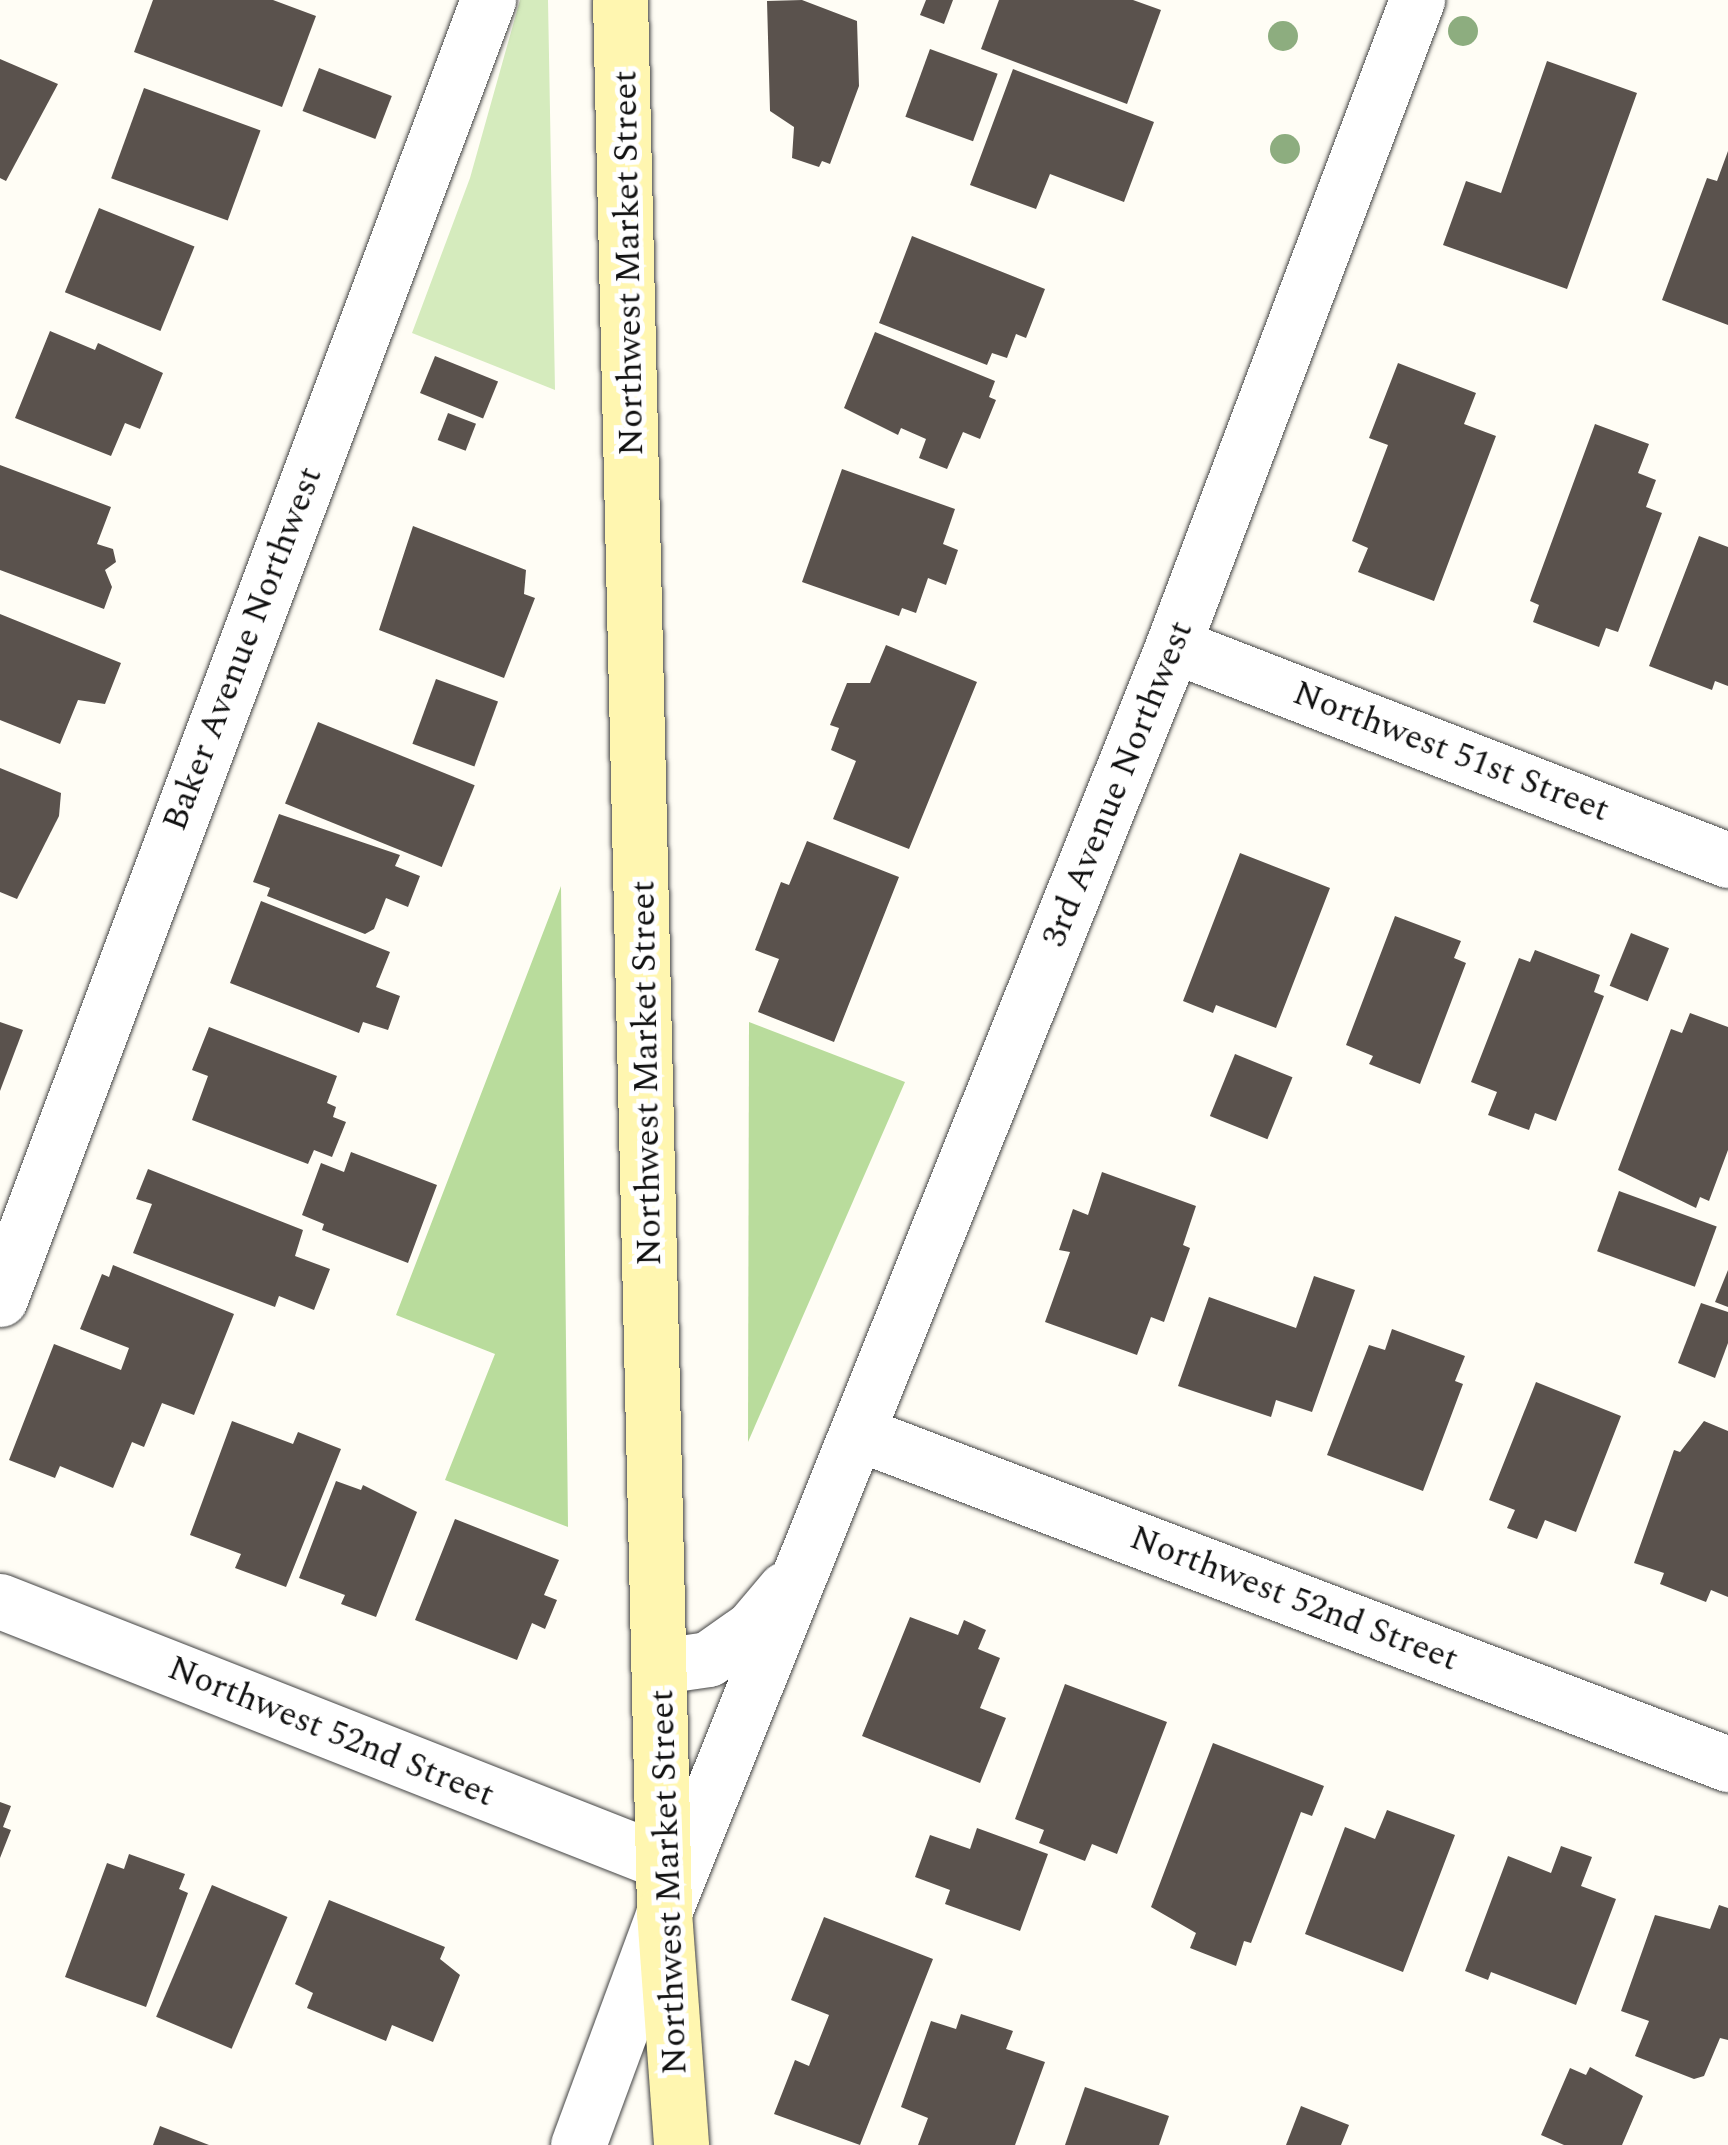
<!DOCTYPE html>
<html>
<head>
<meta charset="utf-8">
<style>
  body { margin:0 }
  #map { position:relative; width:1728px; height:2145px; overflow:hidden; background:#fffdf5; font-family:Spectral,serif }
  div>[style] { position:absolute }
  .green>* { inset:0; background:#d5ebbd }
  .forest>* { inset:0; background:#b9dc9c }
  .building>* { inset:0; background:#5a524d; transform-origin:0 0 }
  .roads { filter:drop-shadow(0 0 2px #444) drop-shadow(0 0 2px #444) }
  .minor>* { height:55px; margin:-27.5px; padding:0 27.5px; transform-origin:27.5px; border-radius:27.5px; background:#fff }
  .tertiary>* { height:55px; margin:-27.5px; padding:0 27.5px; transform-origin:27.5px; border-radius:27.5px; background:#fff }
  .secondary>* { height:55px; margin:-27.5px; padding:0 27.5px; transform-origin:27.5px; border-radius:27.5px; background:#fff6b0 }
  .trees>* { width:30px; height:30px; margin:-15px; border-radius:50%; background:#8dad7f }
  span { translate:-50% -50%; white-space:nowrap; text-align:center; line-height:1.15; -webkit-text-stroke:10px #fff; paint-order:stroke }
  .street-label { font-size:35px; color:#111 }
</style>
</head>
<body>
<div id="map">
  <div class="green">
    <div style="clip-path:polygon(520px 0,548px 0,555px 390px,412px 333px,470px 178px)"></div>
  </div>
  <div class="forest">
    <div style="clip-path:polygon(561px 886px,568px 1527px,445px 1480px,495px 1354px,396px 1315px)"></div>
    <div style="clip-path:polygon(749px 1022px,905px 1082px,748px 1442px)"></div>
  </div>
  <div class="building">
    <div style="clip-path:polygon(153px 0,273px 0,316px 16px,282px 107px,134px 52px)"></div>
    <div style="clip-path:polygon(802px 0,857px 21px,859px 86px,830px 164px,822px 161px,819px 167px,792px 158px,794px 127px,770px 111px,767px 1px)"></div>
    <div style="clip-path:polygon(926px 0,953px 0,944px 24px,920px 15px)"></div>
    <div style="clip-path:polygon(999px 0,1133px 0,1161px 10px,1127px 104px,981px 49px)"></div>
    <div style="left:930px;top:49px;width:72px;height:72px;rotate:20deg"></div>
    <div style="clip-path:polygon(0 59px,58px 84px,6px 181px,0 178px)"></div>
    <div style="clip-path:polygon(1547px 61px,1637px 93px,1567px 289px,1443px 245px,1466px 181px,1501px 193px)"></div>
    <div style="left:319px;top:68px;width:78px;height:46px;rotate:21deg"></div>
    <div style="clip-path:polygon(1013px 69px,1154px 122px,1124px 202px,1050px 174px,1036px 209px,970px 185px)"></div>
    <div style="left:144px;top:88px;width:124px;height:96px;rotate:20deg"></div>
    <div style="clip-path:polygon(1728px 151px,1728px 325px,1662px 300px,1707px 178px,1717px 181px)"></div>
    <div style="left:99px;top:208px;width:103px;height:91px;rotate:22deg"></div>
    <div style="clip-path:polygon(912px 236px,1045px 289px,1026px 338px,1016px 334px,1007px 358px,992px 353px,987px 365px,879px 323px)"></div>
    <div style="clip-path:polygon(50px 331px,95px 350px,98px 343px,163px 373px,140px 429px,125px 423px,111px 456px,15px 418px)"></div>
    <div style="clip-path:polygon(875px 332px,995px 381px,989px 397px,996px 400px,980px 439px,963px 432px,947px 469px,919px 458px,926px 439px,901px 428px,898px 435px,844px 408px)"></div>
    <div style="left:435px;top:356px;width:68px;height:40px;rotate:22deg"></div>
    <div style="clip-path:polygon(1398px 363px,1476px 393px,1464px 424px,1496px 436px,1434px 601px,1358px 572px,1368px 548px,1352px 541px,1388px 445px,1369px 438px)"></div>
    <div style="left:448px;top:413px;width:30px;height:29px;rotate:21deg"></div>
    <div style="clip-path:polygon(1595px 424px,1649px 444px,1638px 473px,1656px 480px,1646px 507px,1662px 513px,1618px 632px,1606px 628px,1599px 647px,1533px 622px,1539px 605px,1530px 601px)"></div>
    <div style="clip-path:polygon(0 465px,111px 507px,97px 544px,113px 549px,116px 562px,105px 570px,112px 587px,104px 609px,0 570px)"></div>
    <div style="clip-path:polygon(842px 469px,955px 509px,943px 544px,958px 550px,946px 585px,928px 578px,916px 613px,902px 608px,899px 616px,802px 582px)"></div>
    <div style="clip-path:polygon(413px 526px,526px 570px,524px 594px,535px 598px,504px 678px,379px 630px)"></div>
    <div style="clip-path:polygon(1699px 536px,1728px 547px,1728px 686px,1715px 681px,1712px 690px,1649px 666px)"></div>
    <div style="clip-path:polygon(0 614px,121px 663px,105px 704px,78px 700px,60px 744px,0 720px)"></div>
    <div style="clip-path:polygon(886px 645px,977px 682px,909px 849px,833px 819px,856px 761px,831px 750px,839px 728px,830px 725px,847px 683px,870px 683px)"></div>
    <div style="left:436px;top:679px;width:66px;height:69px;rotate:20deg"></div>
    <div style="left:318px;top:722px;width:169px;height:88px;rotate:22deg"></div>
    <div style="clip-path:polygon(0 768px,61px 793px,59px 816px,17px 899px,0 892px)"></div>
    <div style="clip-path:polygon(279px 814px,400px 855px,395px 866px,420px 876px,408px 907px,386px 898px,374px 929px,365px 934px,267px 896px,270px 888px,253px 882px)"></div>
    <div style="clip-path:polygon(807px 841px,899px 877px,834px 1042px,758px 1012px,779px 959px,755px 950px,781px 882px,789px 885px)"></div>
    <div style="clip-path:polygon(1240px 853px,1330px 888px,1276px 1028px,1216px 1005px,1213px 1013px,1183px 1001px)"></div>
    <div style="clip-path:polygon(261px 901px,390px 952px,376px 987px,400px 996px,388px 1030px,363px 1022px,359px 1033px,230px 983px)"></div>
    <div style="clip-path:polygon(1395px 916px,1461px 941px,1454px 958px,1466px 963px,1420px 1084px,1369px 1064px,1373px 1056px,1346px 1045px)"></div>
    <div style="left:1631px;top:933px;width:41px;height:57px;rotate:22deg"></div>
    <div style="clip-path:polygon(1535px 950px,1600px 975px,1594px 992px,1604px 996px,1556px 1121px,1535px 1113px,1529px 1130px,1488px 1115px,1497px 1092px,1471px 1082px,1519px 958px,1530px 962px)"></div>
    <div style="clip-path:polygon(1690px 1013px,1728px 1027px,1728px 1150px,1709px 1201px,1700px 1197px,1696px 1208px,1618px 1170px,1671px 1029px,1682px 1033px)"></div>
    <div style="clip-path:polygon(0 1022px,23px 1030px,0 1091px)"></div>
    <div style="clip-path:polygon(209px 1027px,337px 1076px,327px 1103px,336px 1107px,333px 1117px,346px 1122px,332px 1157px,314px 1150px,308px 1164px,192px 1120px,208px 1076px,192px 1070px)"></div>
    <div style="left:1235px;top:1054px;width:62px;height:67px;rotate:22deg"></div>
    <div style="clip-path:polygon(351px 1152px,437px 1185px,408px 1263px,322px 1230px,324px 1224px,302px 1215px,321px 1163px,344px 1172px)"></div>
    <div style="clip-path:polygon(148px 1169px,303px 1230px,295px 1256px,330px 1269px,314px 1310px,279px 1296px,275px 1307px,133px 1253px,152px 1204px,136px 1199px)"></div>
    <div style="clip-path:polygon(1102px 1172px,1196px 1206px,1183px 1245px,1190px 1248px,1164px 1322px,1151px 1317px,1137px 1355px,1045px 1322px,1070px 1252px,1059px 1250px,1073px 1209px,1088px 1215px)"></div>
    <div style="left:1619px;top:1191px;width:104px;height:64px;rotate:20deg"></div>
    <div style="clip-path:polygon(113px 1265px,234px 1314px,194px 1415px,162px 1403px,144px 1447px,132px 1442px,113px 1488px,60px 1466px,55px 1478px,9px 1460px,54px 1344px,121px 1370px,129px 1348px,80px 1329px,102px 1274px,109px 1277px)"></div>
    <div style="clip-path:polygon(1728px 1270px,1728px 1307px,1715px 1302px)"></div>
    <div style="clip-path:polygon(1314px 1276px,1355px 1290px,1312px 1412px,1276px 1400px,1271px 1417px,1178px 1386px,1209px 1297px,1296px 1328px)"></div>
    <div style="clip-path:polygon(1701px 1303px,1728px 1312px,1728px 1343px,1715px 1378px,1678px 1363px)"></div>
    <div style="clip-path:polygon(1392px 1329px,1465px 1356px,1455px 1381px,1463px 1384px,1423px 1491px,1327px 1455px,1369px 1345px,1385px 1350px)"></div>
    <div style="clip-path:polygon(1536px 1382px,1621px 1416px,1576px 1532px,1545px 1520px,1537px 1539px,1507px 1528px,1515px 1510px,1489px 1500px)"></div>
    <div style="clip-path:polygon(232px 1421px,293px 1444px,298px 1432px,341px 1449px,286px 1587px,235px 1568px,241px 1554px,190px 1535px)"></div>
    <div style="clip-path:polygon(1704px 1421px,1728px 1431px,1728px 1597px,1711px 1590px,1706px 1602px,1660px 1584px,1664px 1573px,1634px 1563px,1674px 1450px,1680px 1452px)"></div>
    <div style="clip-path:polygon(336px 1481px,361px 1490px,363px 1485px,417px 1512px,376px 1617px,341px 1604px,345px 1595px,299px 1578px)"></div>
    <div style="clip-path:polygon(455px 1519px,559px 1560px,544px 1595px,557px 1600px,545px 1629px,532px 1623px,517px 1660px,415px 1620px)"></div>
    <div style="clip-path:polygon(910px 1617px,958px 1635px,964px 1620px,986px 1630px,978px 1649px,1000px 1658px,980px 1708px,1006px 1718px,980px 1783px,862px 1736px)"></div>
    <div style="clip-path:polygon(1065px 1684px,1167px 1722px,1117px 1854px,1092px 1844px,1085px 1861px,1039px 1843px,1044px 1830px,1015px 1819px)"></div>
    <div style="clip-path:polygon(1213px 1743px,1324px 1786px,1312px 1816px,1301px 1812px,1251px 1943px,1244px 1941px,1236px 1966px,1190px 1948px,1196px 1933px,1151px 1907px)"></div>
    <div style="clip-path:polygon(0 1802px,11px 1806px,3px 1827px,11px 1830px,0 1858px)"></div>
    <div style="clip-path:polygon(1387px 1810px,1455px 1835px,1403px 1972px,1305px 1934px,1345px 1827px,1375px 1839px)"></div>
    <div style="clip-path:polygon(977px 1828px,1048px 1854px,1020px 1931px,945px 1904px,950px 1890px,915px 1877px,930px 1835px,970px 1849px)"></div>
    <div style="clip-path:polygon(1561px 1846px,1592px 1857px,1581px 1886px,1616px 1899px,1576px 2005px,1491px 1972px,1488px 1980px,1465px 1971px,1508px 1856px,1551px 1873px)"></div>
    <div style="clip-path:polygon(129px 1854px,185px 1874px,179px 1889px,188px 1893px,146px 2007px,65px 1977px,107px 1863px,124px 1869px)"></div>
    <div style="left:212px;top:1885px;width:82px;height:143px;rotate:23deg"></div>
    <div style="clip-path:polygon(329px 1900px,445px 1947px,440px 1959px,460px 1975px,433px 2042px,392px 2025px,386px 2041px,307px 2008px,313px 1993px,295px 1984px)"></div>
    <div style="clip-path:polygon(1719px 1905px,1728px 1908px,1728px 2040px,1720px 2038px,1704px 2076px,1694px 2079px,1635px 2056px,1649px 2021px,1621px 2011px,1655px 1915px,1710px 1929px)"></div>
    <div style="clip-path:polygon(824px 1917px,933px 1959px,860px 2145px,774px 2114px,795px 2060px,809px 2066px,829px 2015px,791px 2000px)"></div>
    <div style="clip-path:polygon(961px 2014px,1013px 2031px,1006px 2049px,1045px 2062px,1015px 2145px,918px 2145px,928px 2118px,901px 2107px,931px 2021px,956px 2029px)"></div>
    <div style="clip-path:polygon(1590px 2067px,1643px 2096px,1622px 2145px,1564px 2145px,1541px 2135px,1570px 2068px,1586px 2075px)"></div>
    <div style="clip-path:polygon(1085px 2087px,1169px 2116px,1159px 2145px,1065px 2145px)"></div>
    <div style="clip-path:polygon(1301px 2106px,1349px 2125px,1341px 2145px,1286px 2145px)"></div>
    <div style="clip-path:polygon(160px 2126px,209px 2145px,153px 2145px)"></div>
  </div>
  <div class="roads">
    <div class="minor">
      <div style="left:1173px;top:645px;width:595px;rotate:21.18deg"></div>
      <div style="left:0;top:1299px;width:1388px;rotate:-69.41deg"></div>
      <div style="left:860px;top:1434px;width:929px;rotate:20.82deg"></div>
      <div style="left:0;top:1601px;width:713px;rotate:21.49deg"></div>
    </div>
    <div class="tertiary">
      <div style="left:660px;top:1666px;width:49px;rotate:-8.3deg"></div>
      <div style="left:708px;top:1659px;width:54px;rotate:-35.2deg"></div>
      <div style="left:752px;top:1628px;width:51px;rotate:-49.8deg"></div>
      <div style="left:578px;top:2145px;width:248px;rotate:-69.7deg"></div>
      <div style="left:664px;top:1912px;width:1365px;rotate:-68.11deg"></div>
      <div style="left:1173px;top:645px;width:690px;rotate:-69.28deg"></div>
    </div>
    <div class="secondary">
      <div style="left:620px;top:0;width:1913px;rotate:88.68deg"></div>
      <div style="left:664px;top:1912px;width:234px;rotate:85.8deg"></div>
    </div>
  </div>
  <div class="trees">
    <div style="left:1463px;top:31px"></div>
    <div style="left:1283px;top:36px"></div>
    <div style="left:1285px;top:149px"></div>
  </div>
  <div class="street-label">
    <span style="left:629px;top:263px;rotate:-91deg">Northwest Market Street</span>
    <span style="left:243px;top:649px;rotate:-69deg">Baker Avenue Northwest</span>
    <span style="left:1451px;top:752px;rotate:21deg">Northwest 51st Street</span>
    <span style="left:1118px;top:784px;rotate:-68deg">3rd Avenue Northwest</span>
    <span style="left:647px;top:1073px;rotate:-91deg">Northwest Market Street</span>
    <span style="left:1294px;top:1599px;rotate:21deg">Northwest 52nd Street</span>
    <span style="left:331px;top:1732px;rotate:22deg">Northwest 52nd Street</span>
    <span style="left:669px;top:1882px;rotate:-92deg">Northwest Market Street</span>
  </div>
</div>
</body>
</html>
